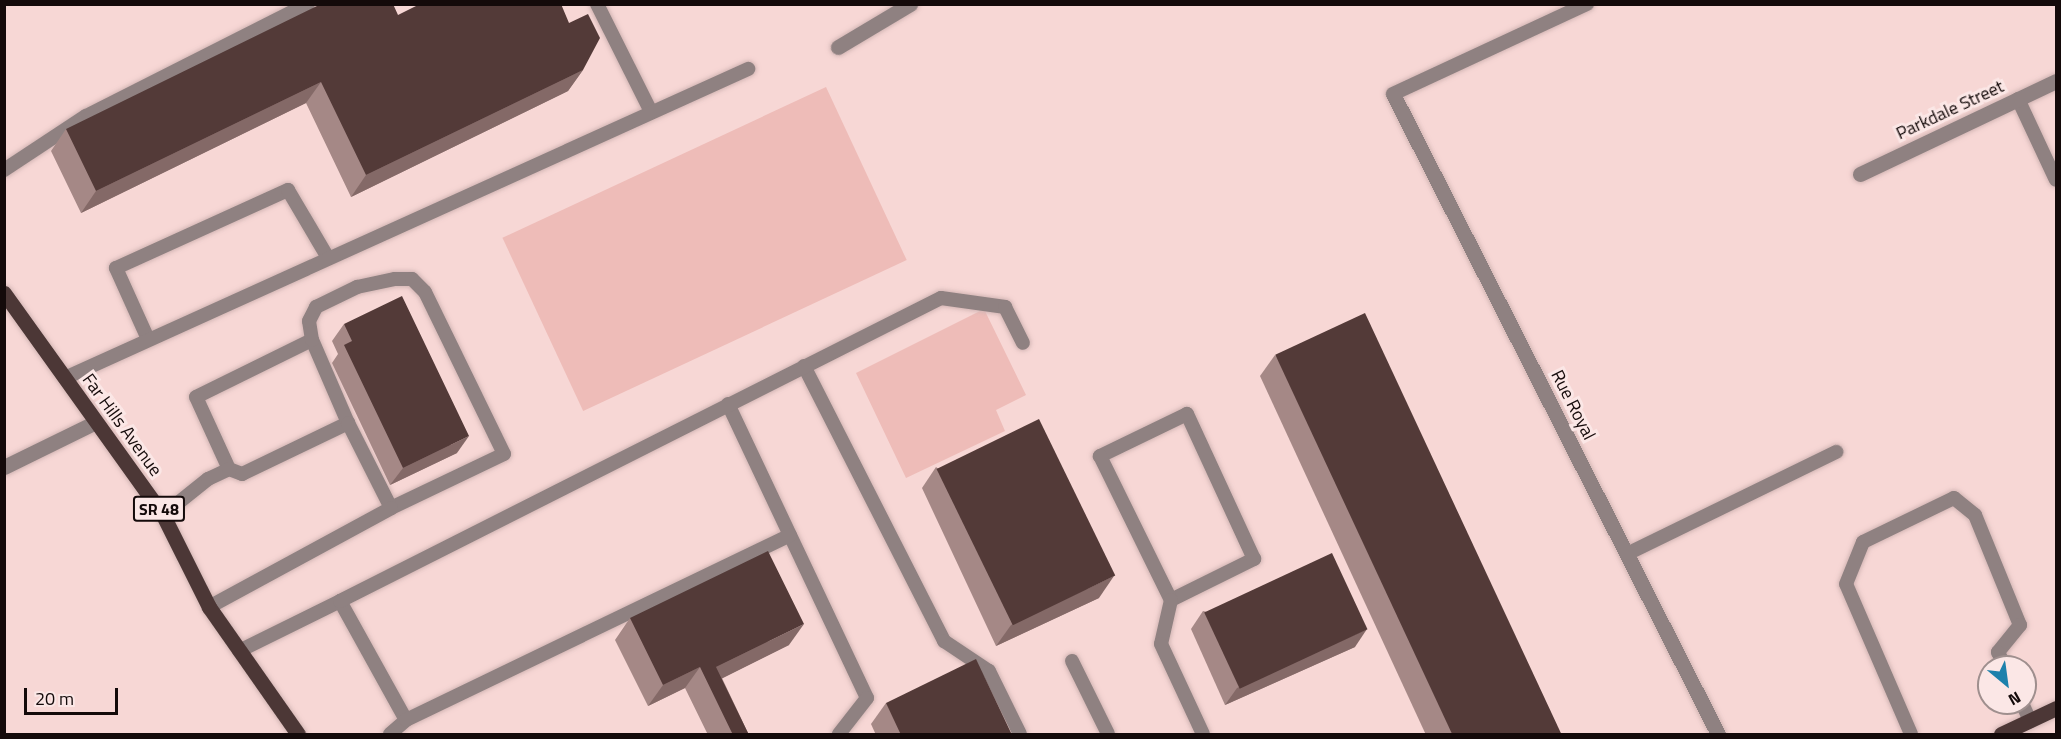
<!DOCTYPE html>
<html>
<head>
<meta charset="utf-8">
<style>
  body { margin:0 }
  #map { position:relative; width:2061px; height:739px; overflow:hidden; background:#f7d7d5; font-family:"Titillium Web",sans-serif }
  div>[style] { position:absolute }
  .green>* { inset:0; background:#eebcb8; transform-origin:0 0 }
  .roads { filter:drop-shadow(0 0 2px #d3b6b5) drop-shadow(0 0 2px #d3b6b5) }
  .service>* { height:14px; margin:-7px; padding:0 7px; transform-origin:7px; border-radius:7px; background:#8f8181 }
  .minor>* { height:15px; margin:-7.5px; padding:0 7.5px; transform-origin:7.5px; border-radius:7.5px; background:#8f8181 }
  .primary>* { height:15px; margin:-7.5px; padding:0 7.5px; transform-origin:7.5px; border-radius:7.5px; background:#4c3736 }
  .wall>* { inset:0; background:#a58886 }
  .shaded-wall>* { inset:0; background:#846967 }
  .building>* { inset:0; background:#533a38; transform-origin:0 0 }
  span { translate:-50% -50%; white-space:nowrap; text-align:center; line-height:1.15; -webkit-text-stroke:6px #fbe7e6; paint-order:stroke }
  .shield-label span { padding:2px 4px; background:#fbe7e6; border:2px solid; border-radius:4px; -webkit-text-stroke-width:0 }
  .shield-label { font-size:16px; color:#140a0a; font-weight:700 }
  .street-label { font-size:18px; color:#140a0a }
  .frame { position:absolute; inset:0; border:6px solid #140a0a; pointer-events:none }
  .north { position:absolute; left:1977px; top:655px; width:60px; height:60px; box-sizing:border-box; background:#fbe7e6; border:2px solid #9f8f8e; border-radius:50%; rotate:151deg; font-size:16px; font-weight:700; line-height:24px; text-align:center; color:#140a0a }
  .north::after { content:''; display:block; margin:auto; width:21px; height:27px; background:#1d81ac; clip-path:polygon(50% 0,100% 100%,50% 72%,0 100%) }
  .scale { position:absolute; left:24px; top:688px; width:94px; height:27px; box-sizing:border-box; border:3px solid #140a0a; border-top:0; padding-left:8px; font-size:18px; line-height:21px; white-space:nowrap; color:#140a0a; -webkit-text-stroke:4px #fbe7e6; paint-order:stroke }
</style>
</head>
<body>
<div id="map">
  <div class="green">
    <div style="left:826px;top:87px;width:191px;height:357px;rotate:65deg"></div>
    <div style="clip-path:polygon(984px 309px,1026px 395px,996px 410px,1005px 431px,906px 478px,856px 373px)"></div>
  </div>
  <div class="roads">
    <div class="service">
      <div style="left:597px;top:4px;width:121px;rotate:63.4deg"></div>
      <div style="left:1393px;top:94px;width:214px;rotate:-24.9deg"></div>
      <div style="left:2018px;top:99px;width:89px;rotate:64.9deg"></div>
      <div style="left:4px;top:170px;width:98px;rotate:-33.4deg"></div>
      <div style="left:86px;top:116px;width:249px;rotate:-26.8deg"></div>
      <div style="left:148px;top:339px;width:78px;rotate:-114.3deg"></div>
      <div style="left:116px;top:268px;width:189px;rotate:-24.4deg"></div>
      <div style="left:288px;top:190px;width:79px;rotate:59.5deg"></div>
      <div style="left:804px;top:366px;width:309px;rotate:63deg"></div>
      <div style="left:944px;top:641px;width:54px;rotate:33.7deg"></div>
      <div style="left:989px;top:671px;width:70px;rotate:63.8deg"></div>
      <div style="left:65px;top:378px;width:750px;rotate:-24.34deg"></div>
      <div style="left:728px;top:404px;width:325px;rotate:64.7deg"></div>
      <div style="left:867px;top:698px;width:46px;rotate:127.9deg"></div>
      <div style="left:229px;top:469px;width:79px;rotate:-114.6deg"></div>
      <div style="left:196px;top:397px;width:129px;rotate:-26.2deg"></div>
      <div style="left:163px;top:515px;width:58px;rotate:-38.7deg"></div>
      <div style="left:208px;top:479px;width:23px;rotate:-25deg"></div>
      <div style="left:229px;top:469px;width:14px;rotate:21deg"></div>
      <div style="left:242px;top:474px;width:118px;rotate:-25.7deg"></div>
      <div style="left:348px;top:423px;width:90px;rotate:-113.4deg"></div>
      <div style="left:312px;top:340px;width:19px;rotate:-99deg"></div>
      <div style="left:309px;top:321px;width:16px;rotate:-63deg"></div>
      <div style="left:316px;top:307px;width:46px;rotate:-26deg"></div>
      <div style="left:357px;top:287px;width:39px;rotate:-12deg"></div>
      <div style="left:395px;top:279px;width:17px"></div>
      <div style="left:412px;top:279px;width:18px;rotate:45deg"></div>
      <div style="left:425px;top:292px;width:180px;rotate:64deg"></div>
      <div style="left:504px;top:454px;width:125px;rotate:154.5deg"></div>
      <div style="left:391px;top:508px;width:95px;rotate:-116.8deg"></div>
      <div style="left:1627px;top:554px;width:233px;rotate:-26deg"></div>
      <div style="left:1171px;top:600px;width:93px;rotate:-26.3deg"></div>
      <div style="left:1254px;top:559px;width:160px;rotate:-114.8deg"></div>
      <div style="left:1187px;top:414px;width:97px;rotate:154.2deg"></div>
      <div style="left:1100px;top:456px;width:161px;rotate:63.8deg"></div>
      <div style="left:1171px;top:600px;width:45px;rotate:102.8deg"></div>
      <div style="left:1161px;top:644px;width:99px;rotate:65deg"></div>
      <div style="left:209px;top:607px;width:207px;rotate:-28.5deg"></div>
      <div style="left:239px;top:651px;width:113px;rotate:-26.3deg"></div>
      <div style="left:1072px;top:661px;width:81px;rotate:63.7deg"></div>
      <div style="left:2022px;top:703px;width:20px;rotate:66deg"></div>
      <div style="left:406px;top:720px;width:136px;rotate:-119deg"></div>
      <div style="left:340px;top:601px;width:673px;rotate:-26.76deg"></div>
      <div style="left:941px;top:298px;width:65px;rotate:8deg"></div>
      <div style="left:1005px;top:307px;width:40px;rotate:63.4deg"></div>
      <div style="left:390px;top:734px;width:21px;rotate:-41deg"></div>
      <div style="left:406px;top:720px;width:426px;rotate:-25.7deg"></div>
      <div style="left:1911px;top:734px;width:163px;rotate:-113.4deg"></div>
      <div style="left:1846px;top:584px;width:45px;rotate:-68deg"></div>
      <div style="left:1863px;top:542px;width:101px;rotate:-25.8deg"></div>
      <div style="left:1954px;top:498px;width:27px;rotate:39deg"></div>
      <div style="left:1975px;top:515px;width:119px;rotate:67.8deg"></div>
      <div style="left:2020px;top:625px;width:35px;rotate:129deg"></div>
      <div style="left:1998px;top:652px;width:17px;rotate:65deg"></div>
    </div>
    <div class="minor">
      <div style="left:838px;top:47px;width:84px;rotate:-30.8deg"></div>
      <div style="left:1393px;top:94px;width:718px;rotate:63.08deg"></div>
      <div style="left:1860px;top:174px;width:217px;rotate:-25.4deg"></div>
      <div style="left:4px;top:467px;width:102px;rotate:-26.1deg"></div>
    </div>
    <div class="primary">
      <div style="left:4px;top:293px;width:273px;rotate:54.4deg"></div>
      <div style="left:163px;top:515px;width:103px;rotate:63.4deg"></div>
      <div style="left:209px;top:607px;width:155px;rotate:55deg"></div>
      <div style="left:2001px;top:734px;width:61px;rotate:-25.3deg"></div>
    </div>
  </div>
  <div class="wall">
    <div style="clip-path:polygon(398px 15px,583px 70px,568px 91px,351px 197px,306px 103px,81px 213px,51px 151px,66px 129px)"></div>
    <div style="clip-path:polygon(344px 324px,457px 453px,390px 485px,332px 363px,338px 354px,332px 341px)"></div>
    <div style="clip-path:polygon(1275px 355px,1559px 735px,1426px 735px,1260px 376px)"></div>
    <div style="clip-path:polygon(936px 467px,1099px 598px,996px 646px,922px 488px)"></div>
    <div style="clip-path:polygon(1203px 611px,1355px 647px,1225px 705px,1191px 629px)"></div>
    <div style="clip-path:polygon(630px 618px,789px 645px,722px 678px,749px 735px,708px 735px,685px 688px,648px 706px,615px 640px)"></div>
    <div style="clip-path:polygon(886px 703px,1012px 735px,876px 735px,871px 724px)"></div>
  </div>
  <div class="shaded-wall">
    <div style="clip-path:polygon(583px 70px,568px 91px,351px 197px,366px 175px)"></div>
    <div style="clip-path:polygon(321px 82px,306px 103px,81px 213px,96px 191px)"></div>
    <div style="clip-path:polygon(469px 436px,457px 453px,390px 485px,403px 468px)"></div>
    <div style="clip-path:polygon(1114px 576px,1099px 598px,996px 646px,1011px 625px)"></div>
    <div style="clip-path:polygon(804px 624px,789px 645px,709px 685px,716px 667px)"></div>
    <div style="clip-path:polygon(1367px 629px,1355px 647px,1225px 705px,1237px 688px)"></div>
    <div style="clip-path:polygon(700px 667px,685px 688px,648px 706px,663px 685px)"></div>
  </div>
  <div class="building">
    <div style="clip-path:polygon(321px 4px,393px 4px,398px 15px,420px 4px,561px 4px,569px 23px,588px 14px,600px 38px,583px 70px,366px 175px,321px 82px,96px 191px,66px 129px)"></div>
    <div style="clip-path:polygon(402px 296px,469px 436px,403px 468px,344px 345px,352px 341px,344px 324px)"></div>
    <div style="left:1365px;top:313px;width:464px;height:99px;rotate:65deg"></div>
    <div style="left:1039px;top:419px;width:174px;height:114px;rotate:64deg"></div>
    <div style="clip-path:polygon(768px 551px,804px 624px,716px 667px,749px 735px,733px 735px,700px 667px,663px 685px,630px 618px)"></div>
    <div style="left:1332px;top:553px;width:84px;height:141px;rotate:65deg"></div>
    <div style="clip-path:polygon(976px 659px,1012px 735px,901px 735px,886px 703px)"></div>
  </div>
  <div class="shield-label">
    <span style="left:159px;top:509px">SR 48</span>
  </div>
  <div class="street-label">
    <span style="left:1950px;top:110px;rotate:-25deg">Parkdale Street</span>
    <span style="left:1573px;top:405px;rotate:63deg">Rue Royal</span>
    <span style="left:122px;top:425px;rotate:54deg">Far Hills Avenue</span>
  </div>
  <div class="frame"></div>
  <div class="north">N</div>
  <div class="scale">20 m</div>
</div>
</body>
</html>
